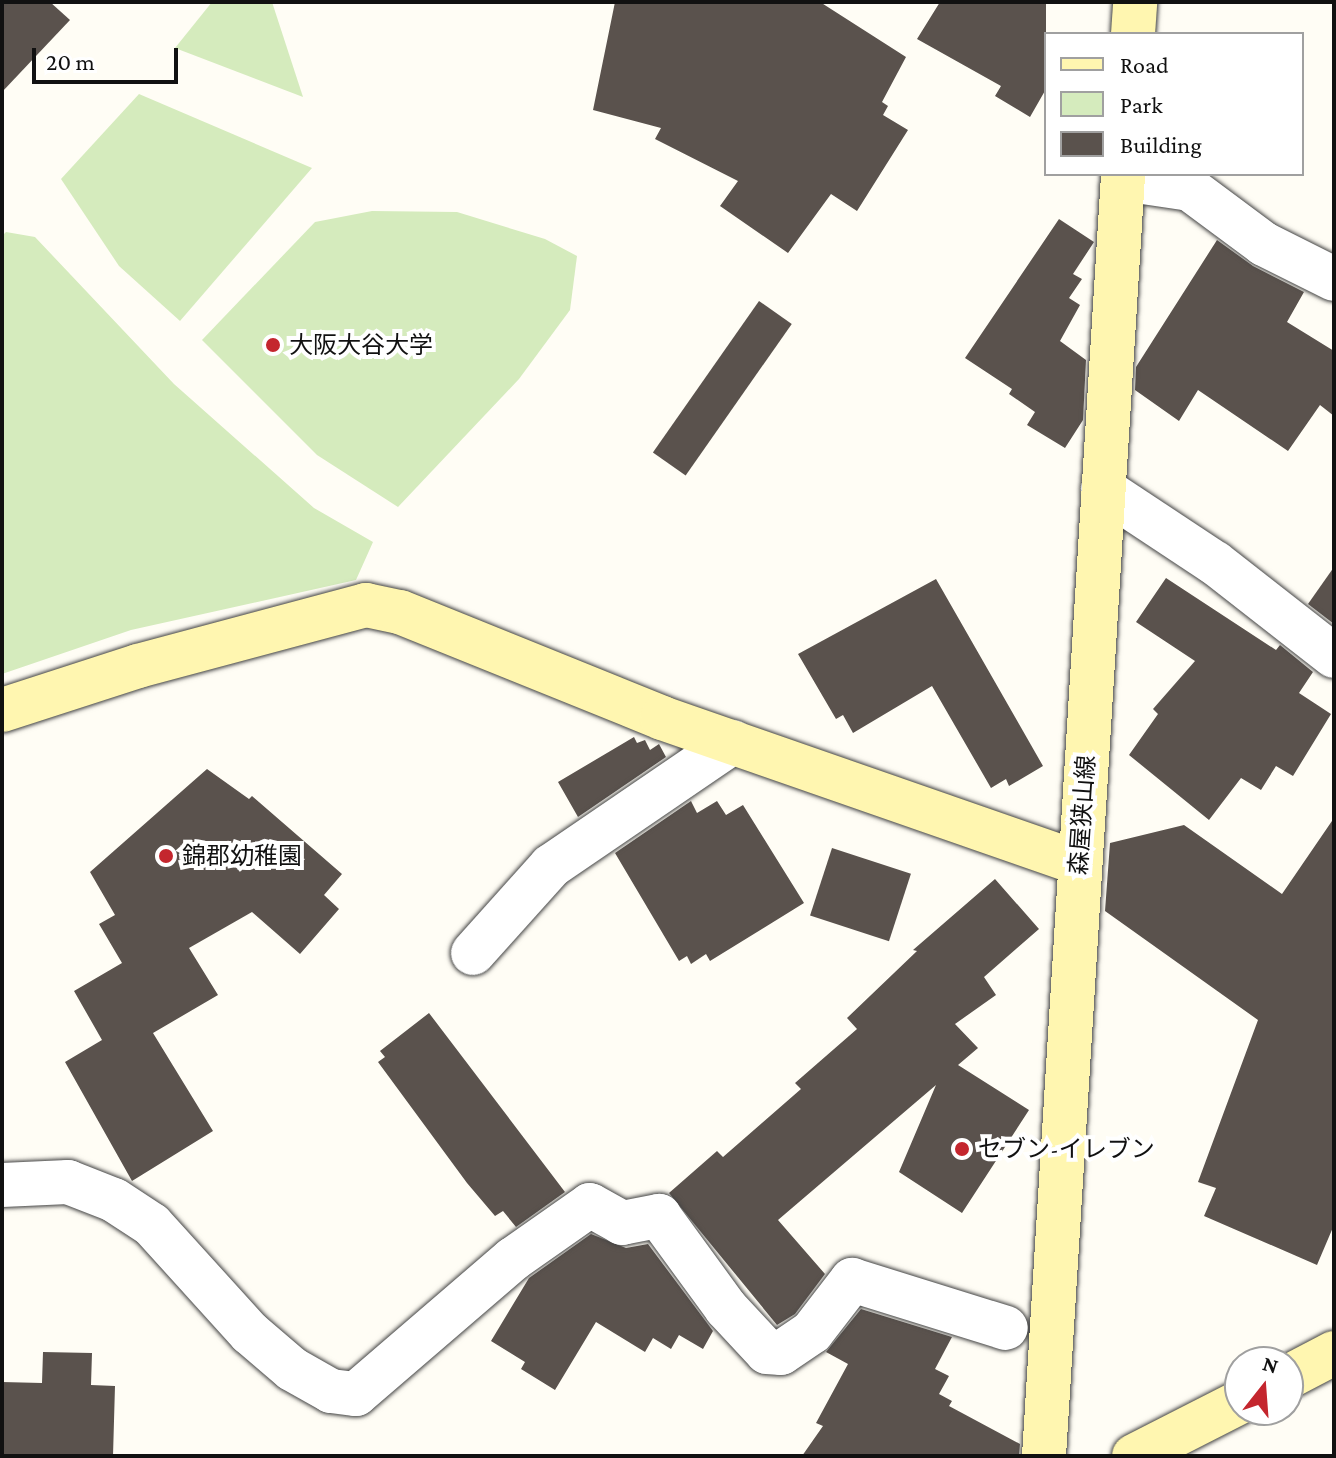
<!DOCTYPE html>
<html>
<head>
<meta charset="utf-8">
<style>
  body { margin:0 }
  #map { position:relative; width:1336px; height:1458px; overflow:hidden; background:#fffdf5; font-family:"Crimson Pro","Noto Sans JP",serif }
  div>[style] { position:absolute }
  .green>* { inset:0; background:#d5ebbd }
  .building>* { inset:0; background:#5a524d; transform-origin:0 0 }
  .roads { filter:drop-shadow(0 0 2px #444) drop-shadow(0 0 2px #444) }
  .street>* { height:44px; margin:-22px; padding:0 22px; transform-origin:22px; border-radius:22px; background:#fff }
  .secondary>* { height:44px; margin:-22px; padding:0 22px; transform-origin:22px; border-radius:22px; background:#fff6b0 }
  .dots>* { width:22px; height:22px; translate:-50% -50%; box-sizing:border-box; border:4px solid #fff; border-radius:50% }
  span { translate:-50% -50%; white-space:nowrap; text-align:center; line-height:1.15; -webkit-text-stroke:8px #fff; paint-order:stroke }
  .poi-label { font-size:24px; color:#111 }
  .left { translate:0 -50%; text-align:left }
  .street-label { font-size:24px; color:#111 }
  .frame { position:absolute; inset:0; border:4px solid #111; pointer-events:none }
  .legend { position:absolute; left:1044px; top:32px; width:260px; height:144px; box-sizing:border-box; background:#fff; border:2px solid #a0a0a0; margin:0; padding:10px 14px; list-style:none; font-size:24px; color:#111 }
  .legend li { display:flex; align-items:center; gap:16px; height:40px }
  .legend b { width:40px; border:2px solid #a0a0a0 }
  .north { position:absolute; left:1224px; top:1346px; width:80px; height:80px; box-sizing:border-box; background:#fff; border:2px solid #a0a0a0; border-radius:50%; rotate:17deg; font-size:22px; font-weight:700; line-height:32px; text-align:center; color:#111 }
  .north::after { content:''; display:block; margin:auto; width:28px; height:36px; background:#c4262e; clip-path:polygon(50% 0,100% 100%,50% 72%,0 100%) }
  .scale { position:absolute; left:32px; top:48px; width:146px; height:36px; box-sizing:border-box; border:4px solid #111; border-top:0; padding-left:10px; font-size:24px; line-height:28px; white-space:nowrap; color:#111; -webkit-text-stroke:6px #fff; paint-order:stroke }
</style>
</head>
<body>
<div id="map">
  <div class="green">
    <div style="clip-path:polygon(212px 2px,272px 2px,303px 97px,175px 48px)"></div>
    <div style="clip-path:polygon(139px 94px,312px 168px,180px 321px,119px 266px,61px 179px)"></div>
    <div style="clip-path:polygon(372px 211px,457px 212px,545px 239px,577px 256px,570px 310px,519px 379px,398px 507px,317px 455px,202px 340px,315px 222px)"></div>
    <div style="clip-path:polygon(6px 232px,35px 237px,174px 384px,314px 508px,373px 542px,356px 580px,131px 630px,2px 674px,2px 236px)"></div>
  </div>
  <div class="building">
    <div style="clip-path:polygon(2px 2px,50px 2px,70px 20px,2px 92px)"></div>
    <div style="clip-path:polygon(615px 2px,820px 2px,906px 57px,882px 102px,888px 106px,883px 115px,908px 130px,857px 211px,831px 194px,788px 253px,720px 206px,738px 181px,655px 139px,661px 128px,593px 110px)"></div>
    <div style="clip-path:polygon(940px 2px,1046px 2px,1046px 89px,1030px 117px,995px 96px,1001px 86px,917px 39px)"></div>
    <div style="clip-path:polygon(1059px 219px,1094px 242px,1073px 274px,1082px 279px,1069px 298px,1080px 305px,1060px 341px,1086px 360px,1083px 420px,1065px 448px,1027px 425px,1035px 412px,1009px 394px,1012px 389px,965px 358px)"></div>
    <div style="clip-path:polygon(1217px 240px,1253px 266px,1304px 292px,1287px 322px,1334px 351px,1334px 416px,1320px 405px,1288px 451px,1198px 390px,1179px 421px,1135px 390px,1136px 367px)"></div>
    <div style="left:759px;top:301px;width:40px;height:185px;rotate:35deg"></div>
    <div style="clip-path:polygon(1334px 567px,1334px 624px,1308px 604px)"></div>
    <div style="clip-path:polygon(1166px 578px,1276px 650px,1280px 645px,1313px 672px,1299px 693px,1331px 714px,1293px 776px,1276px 766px,1261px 790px,1241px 778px,1209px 820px,1129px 755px,1158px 714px,1153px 709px,1195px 661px,1136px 622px)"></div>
    <div style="clip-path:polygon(936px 579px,1043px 766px,1009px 786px,1006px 779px,991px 788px,932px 686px,853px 733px,843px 715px,836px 719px,798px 654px)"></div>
    <div style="clip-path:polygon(634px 737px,637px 743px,645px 740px,650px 750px,659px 744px,666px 757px,578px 817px,558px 782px)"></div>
    <div style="clip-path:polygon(207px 769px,249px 799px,252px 796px,342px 874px,324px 895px,339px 909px,300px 954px,252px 912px,189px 948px,218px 995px,153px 1033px,213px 1131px,132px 1181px,65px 1062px,102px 1040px,74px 991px,122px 963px,99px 924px,115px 915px,90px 872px)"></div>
    <div style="clip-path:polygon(691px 801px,697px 813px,717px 801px,726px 815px,743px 805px,804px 903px,710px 961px,706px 954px,691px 964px,687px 956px,679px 961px,615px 853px)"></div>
    <div style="clip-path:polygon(1334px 818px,1334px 1225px,1317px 1265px,1204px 1216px,1216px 1188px,1198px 1182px,1258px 1020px,1105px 911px,1110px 843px,1184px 825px,1282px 894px)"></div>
    <div style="left:832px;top:848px;width:83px;height:71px;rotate:18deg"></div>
    <div style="clip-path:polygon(995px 879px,1039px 929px,984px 977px,996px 995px,955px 1024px,978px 1048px,958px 1065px,1029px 1110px,962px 1213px,899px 1172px,936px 1085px,778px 1220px,825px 1274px,795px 1314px,777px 1325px,669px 1193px,717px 1151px,723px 1157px,801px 1089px,795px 1083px,857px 1029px,847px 1018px,917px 951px,913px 950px)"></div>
    <div style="clip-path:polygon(429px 1013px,565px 1192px,516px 1227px,503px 1211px,495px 1216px,467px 1183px,378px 1062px,385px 1057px,380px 1051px)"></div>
    <div style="clip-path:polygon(591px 1234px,626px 1248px,648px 1244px,713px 1331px,703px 1349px,679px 1335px,671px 1349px,653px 1338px,645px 1352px,596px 1322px,555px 1390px,521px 1369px,525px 1362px,491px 1341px,529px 1278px)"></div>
    <div style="clip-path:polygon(861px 1309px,952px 1337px,935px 1369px,949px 1376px,939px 1394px,952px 1401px,949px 1406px,1020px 1444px,1019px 1456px,802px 1456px,823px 1426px,816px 1423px,848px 1364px,826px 1352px)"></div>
    <div style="clip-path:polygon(43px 1352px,92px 1353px,91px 1385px,115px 1386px,113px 1456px,2px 1456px,2px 1382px,42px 1383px)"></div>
  </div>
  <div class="roads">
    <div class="street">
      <div style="left:1123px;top:179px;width:68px;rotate:8.5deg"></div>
      <div style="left:1190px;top:189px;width:92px;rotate:36.6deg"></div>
      <div style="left:1264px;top:244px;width:78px;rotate:26.6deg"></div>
      <div style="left:1103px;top:489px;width:134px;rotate:33.5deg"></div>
      <div style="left:1215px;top:563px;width:151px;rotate:38deg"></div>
      <div style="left:473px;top:953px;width:117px;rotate:-48.1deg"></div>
      <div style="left:551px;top:866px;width:220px;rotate:-34.3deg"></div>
      <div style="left:2px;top:1185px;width:66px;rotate:-2.6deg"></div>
      <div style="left:68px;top:1182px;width:49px;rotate:21.4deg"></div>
      <div style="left:114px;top:1200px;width:45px;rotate:33.3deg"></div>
      <div style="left:152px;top:1225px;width:146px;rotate:47.8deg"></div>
      <div style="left:250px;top:1333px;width:55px;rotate:40.6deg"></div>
      <div style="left:292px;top:1369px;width:45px;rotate:29.4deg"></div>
      <div style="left:331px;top:1391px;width:25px;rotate:7deg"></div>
      <div style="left:356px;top:1394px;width:207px;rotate:-40.7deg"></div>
      <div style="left:513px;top:1259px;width:94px;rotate:-35deg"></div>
      <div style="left:590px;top:1205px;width:37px;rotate:29deg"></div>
      <div style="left:622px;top:1223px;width:38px;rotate:-11deg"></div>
      <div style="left:659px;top:1216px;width:114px;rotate:53.9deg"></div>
      <div style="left:726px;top:1308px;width:60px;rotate:47deg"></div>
      <div style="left:767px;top:1352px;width:14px;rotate:4deg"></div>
      <div style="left:781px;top:1353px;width:37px;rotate:-34deg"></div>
      <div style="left:812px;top:1332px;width:66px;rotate:-52.4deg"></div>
      <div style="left:852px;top:1280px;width:161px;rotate:17.3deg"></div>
    </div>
    <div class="secondary">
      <div style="left:1133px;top:34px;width:32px;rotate:-86deg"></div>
      <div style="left:2px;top:710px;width:143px;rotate:-17.9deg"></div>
      <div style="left:138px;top:666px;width:236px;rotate:-15deg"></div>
      <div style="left:366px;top:605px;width:35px;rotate:12deg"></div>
      <div style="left:400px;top:612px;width:283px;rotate:22deg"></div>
      <div style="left:662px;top:718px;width:441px;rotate:19.2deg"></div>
      <div style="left:1288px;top:1377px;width:52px;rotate:-27.6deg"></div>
      <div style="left:1044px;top:1456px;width:1284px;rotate:-86.47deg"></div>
      <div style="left:1134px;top:1456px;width:119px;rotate:-27deg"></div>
    </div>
  </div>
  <div class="dots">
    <div style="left:273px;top:345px;background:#c4262e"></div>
    <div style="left:166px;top:856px;background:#c4262e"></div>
    <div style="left:962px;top:1149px;background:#c4262e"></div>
  </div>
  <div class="poi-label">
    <span class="left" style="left:289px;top:345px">大阪大谷大学</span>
    <span class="left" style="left:182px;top:856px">錦郡幼稚園</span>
    <span class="left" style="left:978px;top:1149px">セブン-イレブン</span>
  </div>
  <div class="street-label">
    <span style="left:1082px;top:815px;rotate:-86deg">森屋狭山線</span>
  </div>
  <div class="frame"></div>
  <ul class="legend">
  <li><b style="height:10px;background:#fff6b0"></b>Road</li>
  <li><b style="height:22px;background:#d5ebbd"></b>Park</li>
  <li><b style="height:22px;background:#5a524d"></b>Building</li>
  </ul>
  <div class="north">N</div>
  <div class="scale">20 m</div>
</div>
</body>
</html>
